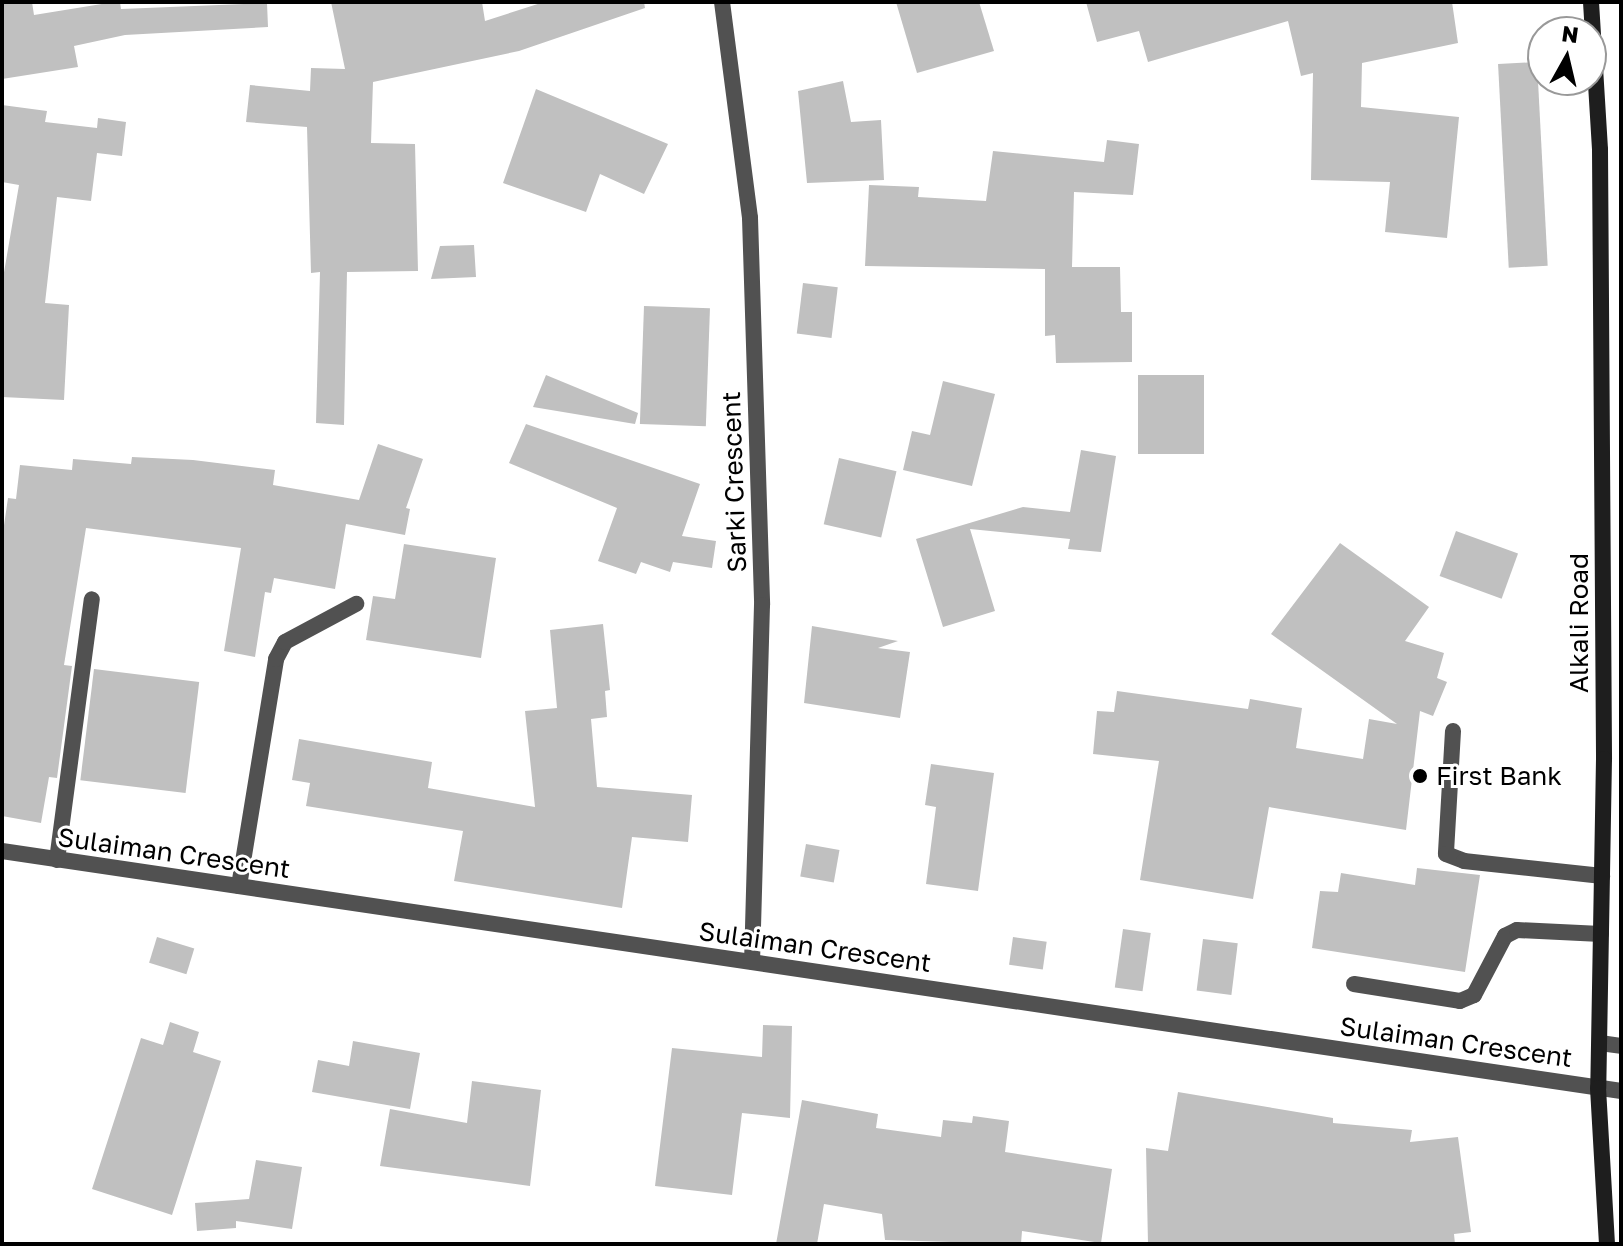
<!DOCTYPE html>
<html>
<head>
<meta charset="utf-8">
<style>
  body { margin:0 }
  #map { position:relative; width:1623px; height:1246px; overflow:hidden; background:#fff; font-family:"Golos Text",sans-serif }
  div>[style] { position:absolute }
  .building>* { inset:0; background:#c0c0c0; transform-origin:0 0 }
  .service>* { height:16px; margin:-8px; padding:0 8px; transform-origin:8px; border-radius:8px; background:#515151 }
  .minor>* { height:16px; margin:-8px; padding:0 8px; transform-origin:8px; border-radius:8px; background:#515151 }
  .secondary>* { height:16px; margin:-8px; padding:0 8px; transform-origin:8px; border-radius:8px; background:#1e1e1e }
  .dots>* { width:22px; height:22px; translate:-50% -50%; box-sizing:border-box; border:4px solid #fff; border-radius:50% }
  span { translate:-50% -50%; white-space:nowrap; text-align:center; line-height:1.15; -webkit-text-stroke:6px #fff; paint-order:stroke }
  .street-label { font-size:26px; color:#000 }
  .poi-label { font-size:26px; color:#000 }
  .left { translate:0 -50%; text-align:left }
  .frame { position:absolute; inset:0; border:4px solid #000; pointer-events:none }
  .north { position:absolute; left:1527px; top:16px; width:80px; height:80px; box-sizing:border-box; background:#fff; border:2px solid #999; border-radius:50%; rotate:8deg; font-size:22px; font-weight:700; line-height:32px; text-align:center; color:#000 }
  .north::after { content:''; display:block; margin:auto; width:28px; height:36px; background:#000; clip-path:polygon(50% 0,100% 100%,50% 72%,0 100%) }
</style>
</head>
<body>
<div id="map">
  <div class="building">
    <div style="clip-path:polygon(2px 2px,32px 2px,34px 15px,114px 2px,120px 2px,121px 9px,267px 3px,268px 27px,125px 35px,74px 46px,78px 67px,2px 79px)"></div>
    <div style="clip-path:polygon(331px 2px,482px 2px,485px 21px,544px 2px,644px 2px,645px 8px,519px 51px,373px 82px,371px 143px,415px 144px,418px 271px,347px 272px,344px 425px,316px 423px,320px 272px,311px 273px,307px 127px,246px 122px,250px 85px,310px 91px,311px 68px,345px 69px)"></div>
    <div style="clip-path:polygon(896px 2px,979px 2px,994px 51px,917px 73px)"></div>
    <div style="clip-path:polygon(1086px 2px,1452px 2px,1458px 43px,1362px 63px,1361px 107px,1459px 117px,1447px 238px,1385px 232px,1390px 182px,1311px 180px,1313px 73px,1301px 76px,1288px 21px,1148px 62px,1139px 31px,1097px 42px)"></div>
    <div style="left:1537px;top:62px;width:204px;height:39px;rotate:87deg"></div>
    <div style="clip-path:polygon(843px 81px,851px 122px,881px 120px,884px 180px,807px 183px,798px 91px)"></div>
    <div style="clip-path:polygon(536px 89px,668px 144px,644px 194px,600px 174px,586px 212px,503px 183px)"></div>
    <div style="clip-path:polygon(2px 105px,47px 111px,45px 122px,97px 128px,98px 118px,126px 122px,122px 156px,97px 153px,91px 201px,57px 197px,45px 303px,69px 305px,64px 400px,2px 397px,2px 284px,19px 185px,2px 182px)"></div>
    <div style="clip-path:polygon(1107px 140px,1139px 144px,1133px 195px,1074px 192px,1072px 267px,1120px 267px,1121px 312px,1132px 312px,1132px 362px,1056px 363px,1055px 335px,1045px 336px,1045px 269px,865px 266px,869px 185px,919px 187px,918px 197px,986px 201px,993px 151px,1104px 162px)"></div>
    <div style="clip-path:polygon(474px 245px,476px 277px,431px 279px,440px 246px)"></div>
    <div style="left:803px;top:283px;width:35px;height:51px;rotate:7deg"></div>
    <div style="left:644px;top:306px;width:66px;height:118px;rotate:2deg"></div>
    <div style="clip-path:polygon(546px 375px,638px 413px,635px 424px,533px 407px)"></div>
    <div style="left:1138px;top:375px;width:66px;height:79px"></div>
    <div style="clip-path:polygon(943px 381px,995px 394px,972px 486px,903px 470px,912px 431px,930px 435px)"></div>
    <div style="clip-path:polygon(526px 424px,700px 484px,682px 536px,716px 541px,712px 568px,673px 562px,670px 572px,641px 562px,636px 574px,598px 561px,617px 508px,509px 463px)"></div>
    <div style="clip-path:polygon(378px 444px,423px 459px,406px 508px,410px 509px,405px 535px,346px 524px,335px 589px,274px 578px,271px 593px,265px 592px,255px 657px,224px 651px,241px 548px,86px 528px,64px 665px,72px 666px,57px 778px,49px 777px,41px 823px,2px 816px,2px 539px,8px 498px,16px 499px,20px 465px,72px 470px,73px 459px,131px 464px,132px 457px,193px 460px,275px 470px,273px 485px,359px 500px)"></div>
    <div style="clip-path:polygon(1081px 450px,1116px 456px,1101px 552px,1068px 549px,1070px 539px,970px 529px,995px 611px,943px 627px,916px 539px,1023px 507px,1070px 512px)"></div>
    <div style="left:839px;top:458px;width:59px;height:68px;rotate:13deg"></div>
    <div style="left:1456px;top:531px;width:66px;height:48px;rotate:20deg"></div>
    <div style="clip-path:polygon(1340px 543px,1429px 607px,1405px 641px,1444px 653px,1437px 678px,1447px 682px,1433px 716px,1420px 711px,1406px 830px,1269px 807px,1253px 899px,1140px 880px,1159px 761px,1093px 754px,1097px 711px,1114px 712px,1117px 691px,1248px 709px,1250px 699px,1302px 708px,1296px 748px,1363px 759px,1369px 719px,1397px 724px,1271px 634px)"></div>
    <div style="clip-path:polygon(404px 544px,496px 558px,481px 658px,366px 640px,373px 596px,395px 599px)"></div>
    <div style="clip-path:polygon(603px 624px,610px 690px,605px 691px,607px 717px,591px 719px,597px 787px,692px 795px,688px 842px,632px 837px,622px 908px,454px 881px,463px 831px,306px 806px,310px 783px,292px 780px,299px 739px,432px 762px,428px 788px,535px 807px,525px 711px,557px 708px,550px 630px)"></div>
    <div style="clip-path:polygon(812px 626px,898px 641px,878px 648px,910px 652px,900px 718px,804px 703px)"></div>
    <div style="left:94px;top:669px;width:106px;height:112px;rotate:7deg"></div>
    <div style="clip-path:polygon(931px 764px,994px 773px,978px 891px,926px 884px,936px 807px,925px 805px)"></div>
    <div style="left:806px;top:844px;width:34px;height:33px;rotate:10deg"></div>
    <div style="clip-path:polygon(1417px 868px,1480px 875px,1465px 972px,1312px 948px,1320px 891px,1338px 892px,1341px 873px,1415px 885px)"></div>
    <div style="left:1123px;top:929px;width:28px;height:59px;rotate:8deg"></div>
    <div style="left:157px;top:937px;width:39px;height:27px;rotate:17deg"></div>
    <div style="left:1013px;top:937px;width:34px;height:28px;rotate:8deg"></div>
    <div style="left:1203px;top:939px;width:35px;height:52px;rotate:7deg"></div>
    <div style="clip-path:polygon(170px 1022px,199px 1032px,193px 1052px,221px 1061px,172px 1215px,92px 1189px,141px 1038px,163px 1045px)"></div>
    <div style="clip-path:polygon(763px 1025px,792px 1026px,790px 1118px,742px 1113px,732px 1195px,655px 1186px,672px 1048px,762px 1057px)"></div>
    <div style="clip-path:polygon(353px 1041px,420px 1053px,410px 1109px,312px 1092px,318px 1060px,349px 1066px)"></div>
    <div style="clip-path:polygon(472px 1081px,541px 1090px,530px 1186px,380px 1166px,390px 1109px,467px 1123px)"></div>
    <div style="clip-path:polygon(1178px 1092px,1333px 1118px,1333px 1123px,1412px 1130px,1410px 1142px,1458px 1137px,1471px 1232px,1454px 1234px,1455px 1244px,1148px 1244px,1146px 1148px,1168px 1151px)"></div>
    <div style="clip-path:polygon(802px 1100px,878px 1114px,876px 1128px,941px 1137px,943px 1120px,972px 1123px,973px 1116px,1009px 1121px,1005px 1152px,1112px 1169px,1101px 1243px,1022px 1231px,1021px 1244px,885px 1240px,882px 1214px,824px 1204px,817px 1244px,776px 1244px)"></div>
    <div style="clip-path:polygon(256px 1160px,302px 1167px,292px 1229px,236px 1221px,236px 1228px,197px 1231px,195px 1203px,249px 1199px)"></div>
  </div>
  <div class="service">
    <div style="left:1453px;top:731px;width:123px;rotate:93.3deg"></div>
    <div style="left:1446px;top:854px;width:19px;rotate:21deg"></div>
    <div style="left:1464px;top:861px;width:139px;rotate:6.2deg"></div>
    <div style="left:239px;top:886px;width:230px;rotate:-80.7deg"></div>
    <div style="left:276px;top:659px;width:19px;rotate:-62deg"></div>
    <div style="left:285px;top:642px;width:81px;rotate:-28.2deg"></div>
    <div style="left:1354px;top:984px;width:107px;rotate:9.1deg"></div>
    <div style="left:1460px;top:1001px;width:15px;rotate:-23deg"></div>
    <div style="left:1474px;top:995px;width:67px;rotate:-62.3deg"></div>
    <div style="left:1505px;top:936px;width:13px;rotate:-27deg"></div>
    <div style="left:1517px;top:930px;width:84px;rotate:2.7deg"></div>
    <div style="left:1600px;top:1043px;width:21px;rotate:8deg"></div>
  </div>
  <div class="minor">
    <div style="left:722px;top:2px;width:218px;rotate:82.6deg"></div>
    <div style="left:750px;top:218px;width:387px;rotate:88.2deg"></div>
    <div style="left:762px;top:605px;width:357px;rotate:91.6deg"></div>
    <div style="left:2px;top:851px;width:1637px;rotate:8.43deg"></div>
    <div style="left:57px;top:860px;width:263px;rotate:-82.4deg"></div>
  </div>
  <div class="secondary">
    <div style="left:1591px;top:2px;width:148px;rotate:86.5deg"></div>
    <div style="left:1600px;top:150px;width:609px;rotate:89.62deg"></div>
    <div style="left:1604px;top:759px;width:329px;rotate:91deg"></div>
    <div style="left:1598px;top:1088px;width:156px;rotate:86.7deg"></div>
  </div>
  <div class="dots">
    <div style="left:1420px;top:776px;background:#000"></div>
  </div>
  <div class="street-label">
    <span style="left:734px;top:482px;rotate:-92deg">Sarki Crescent</span>
    <span style="left:1579px;top:623px;rotate:-90deg">Alkali Road</span>
    <span style="left:174px;top:853px;rotate:8deg">Sulaiman Crescent</span>
    <span style="left:815px;top:947px;rotate:8deg">Sulaiman Crescent</span>
    <span style="left:1456px;top:1042px;rotate:8deg">Sulaiman Crescent</span>
  </div>
  <div class="poi-label">
    <span class="left" style="left:1436px;top:776px">First Bank</span>
  </div>
  <div class="frame"></div>
  <div class="north">N</div>
</div>
</body>
</html>
